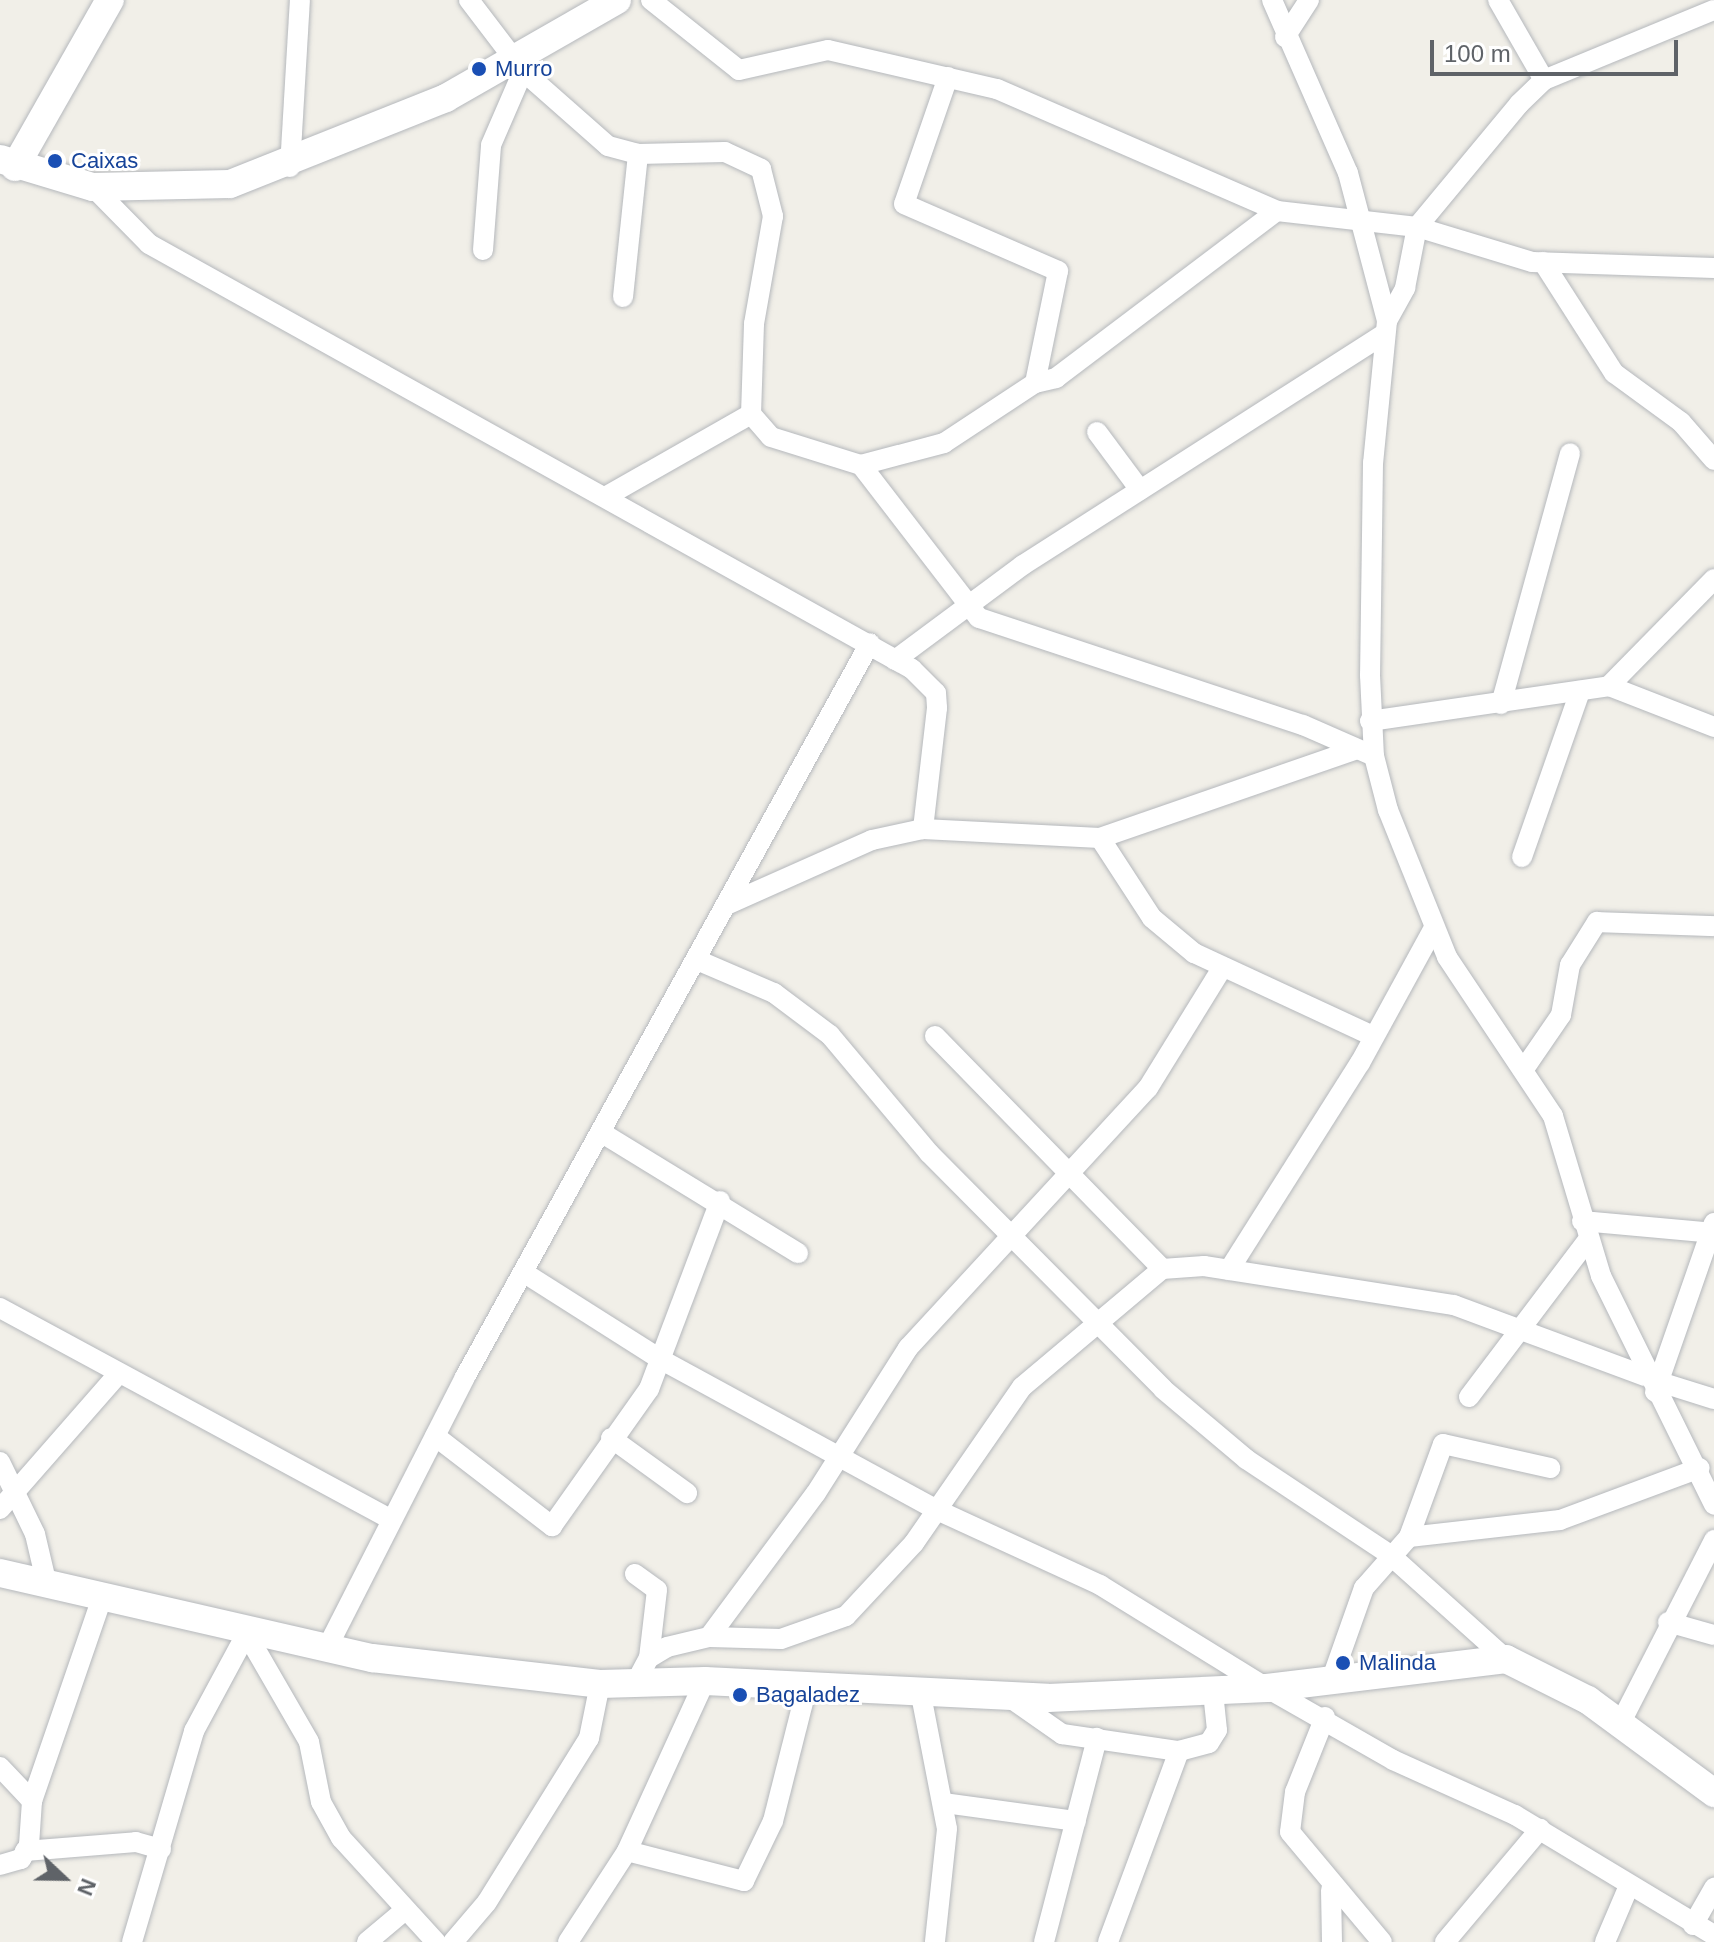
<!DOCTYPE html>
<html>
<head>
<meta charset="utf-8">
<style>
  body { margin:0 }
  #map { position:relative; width:1714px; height:1942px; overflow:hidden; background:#f1efe8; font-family:Helvetica,sans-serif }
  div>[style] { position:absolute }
  .roads { filter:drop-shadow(0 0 2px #b5b8bc) drop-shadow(0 0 2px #b5b8bc) }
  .street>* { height:20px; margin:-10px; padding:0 10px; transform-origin:10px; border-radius:10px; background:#fff }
  .secondary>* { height:28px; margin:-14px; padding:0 14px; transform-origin:14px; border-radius:14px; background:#fff }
  .dots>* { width:22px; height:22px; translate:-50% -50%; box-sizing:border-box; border:4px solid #fff; border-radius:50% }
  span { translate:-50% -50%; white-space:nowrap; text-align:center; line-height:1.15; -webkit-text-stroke:6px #fff; paint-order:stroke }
  .transit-label { font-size:22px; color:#164399 }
  .left { translate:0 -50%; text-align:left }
  .north { position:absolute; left:24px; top:1838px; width:80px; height:80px; -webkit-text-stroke:6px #fff; paint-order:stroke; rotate:112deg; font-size:22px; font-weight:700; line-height:32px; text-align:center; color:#5f6368 }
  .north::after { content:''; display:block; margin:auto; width:28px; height:36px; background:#5f6368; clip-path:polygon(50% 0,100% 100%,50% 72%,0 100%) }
  .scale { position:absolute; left:1430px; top:40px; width:248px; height:36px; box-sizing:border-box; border:4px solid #5f6368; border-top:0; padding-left:10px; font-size:24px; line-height:28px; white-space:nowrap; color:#5f6368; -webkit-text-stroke:6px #fff; paint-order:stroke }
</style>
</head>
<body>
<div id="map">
  <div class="roads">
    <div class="street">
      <div style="left:469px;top:0;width:89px;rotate:52.7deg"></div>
      <div style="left:523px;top:71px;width:113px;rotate:41.4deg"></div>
      <div style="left:608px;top:146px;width:31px;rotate:15deg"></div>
      <div style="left:638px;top:154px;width:87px;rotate:-1.3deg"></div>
      <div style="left:725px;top:152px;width:40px;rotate:25deg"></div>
      <div style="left:761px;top:169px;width:49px;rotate:75.7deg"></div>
      <div style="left:773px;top:216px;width:110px;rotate:100deg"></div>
      <div style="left:754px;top:324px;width:90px;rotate:91.9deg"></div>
      <div style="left:751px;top:414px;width:30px;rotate:49deg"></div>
      <div style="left:771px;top:437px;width:94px;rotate:17.3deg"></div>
      <div style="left:861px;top:465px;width:193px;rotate:52.4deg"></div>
      <div style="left:979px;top:618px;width:341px;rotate:18.3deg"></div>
      <div style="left:1303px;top:725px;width:77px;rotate:23.6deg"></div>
      <div style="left:651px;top:0;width:112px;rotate:38.5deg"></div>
      <div style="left:739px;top:70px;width:91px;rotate:-12.7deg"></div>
      <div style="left:828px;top:50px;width:173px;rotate:13deg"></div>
      <div style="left:997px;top:89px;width:305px;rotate:23.5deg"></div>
      <div style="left:1277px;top:211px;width:141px;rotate:6.5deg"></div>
      <div style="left:1417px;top:227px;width:120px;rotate:16.9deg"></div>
      <div style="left:1532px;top:262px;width:182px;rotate:1.9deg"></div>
      <div style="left:1272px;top:0;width:189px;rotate:66.3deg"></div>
      <div style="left:1348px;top:173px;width:153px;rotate:75.2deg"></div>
      <div style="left:1387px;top:321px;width:143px;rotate:95.6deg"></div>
      <div style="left:1373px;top:463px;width:212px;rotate:90.8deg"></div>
      <div style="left:1370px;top:675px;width:81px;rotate:87.2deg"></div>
      <div style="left:1374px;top:756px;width:56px;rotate:75.5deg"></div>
      <div style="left:1388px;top:810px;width:158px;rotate:68.1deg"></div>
      <div style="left:1447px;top:957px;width:191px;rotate:56.3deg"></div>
      <div style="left:1553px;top:1116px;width:167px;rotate:73.3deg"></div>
      <div style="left:1601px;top:1276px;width:255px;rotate:63.7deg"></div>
      <div style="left:1498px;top:0;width:92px;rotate:60.1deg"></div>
      <div style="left:1285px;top:37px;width:44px;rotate:-57deg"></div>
      <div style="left:948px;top:77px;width:134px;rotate:109.1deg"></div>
      <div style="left:904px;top:204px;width:168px;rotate:23.5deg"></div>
      <div style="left:1058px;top:271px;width:114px;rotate:101.6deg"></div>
      <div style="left:290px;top:167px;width:167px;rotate:-86.6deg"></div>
      <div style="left:93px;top:187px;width:80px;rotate:45.5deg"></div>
      <div style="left:149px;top:244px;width:873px;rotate:29.12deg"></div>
      <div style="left:912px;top:669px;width:34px;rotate:45deg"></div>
      <div style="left:936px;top:693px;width:15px;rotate:86deg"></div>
      <div style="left:937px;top:708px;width:122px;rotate:96.6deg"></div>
      <div style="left:483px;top:250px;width:105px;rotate:-85.6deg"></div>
      <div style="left:491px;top:145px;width:81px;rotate:-66.6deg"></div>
      <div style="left:1543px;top:262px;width:132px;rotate:57.4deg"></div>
      <div style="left:1614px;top:373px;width:83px;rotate:36.2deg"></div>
      <div style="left:1681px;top:422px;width:50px;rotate:49deg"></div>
      <div style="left:623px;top:297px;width:144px;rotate:-84deg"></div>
      <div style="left:1387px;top:321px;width:38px;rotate:-61deg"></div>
      <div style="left:1405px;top:288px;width:62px;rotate:-78.9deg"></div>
      <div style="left:1417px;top:227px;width:160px;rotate:-50.3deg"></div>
      <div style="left:1519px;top:104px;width:35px;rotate:-44deg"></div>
      <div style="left:1544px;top:80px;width:184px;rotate:-22.4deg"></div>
      <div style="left:1097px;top:432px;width:72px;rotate:53.4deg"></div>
      <div style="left:861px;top:465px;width:86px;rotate:-14.8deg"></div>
      <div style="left:944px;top:443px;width:109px;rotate:-33.4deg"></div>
      <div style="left:1035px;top:383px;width:22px;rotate:-13deg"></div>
      <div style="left:1056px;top:378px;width:277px;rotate:-37.1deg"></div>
      <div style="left:605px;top:497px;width:168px;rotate:-29.6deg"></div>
      <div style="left:895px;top:660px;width:159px;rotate:-36.6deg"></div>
      <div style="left:1023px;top:565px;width:429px;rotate:-32.6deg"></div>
      <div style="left:1609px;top:686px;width:150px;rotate:-45.5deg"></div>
      <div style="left:1501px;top:704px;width:260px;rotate:-74.6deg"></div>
      <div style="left:1370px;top:721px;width:242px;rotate:-8.3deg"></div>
      <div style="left:1609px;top:686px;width:113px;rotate:21.3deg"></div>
      <div style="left:1100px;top:838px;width:95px;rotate:57deg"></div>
      <div style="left:1152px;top:918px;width:55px;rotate:39.8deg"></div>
      <div style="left:1194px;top:953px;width:197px;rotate:24.9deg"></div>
      <div style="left:1522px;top:857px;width:176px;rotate:-70.7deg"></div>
      <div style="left:726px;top:905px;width:160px;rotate:-24deg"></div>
      <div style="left:872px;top:840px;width:52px;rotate:-12.2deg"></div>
      <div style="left:923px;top:829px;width:177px;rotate:2.9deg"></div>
      <div style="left:1100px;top:838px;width:269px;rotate:-19.1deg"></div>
      <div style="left:697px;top:960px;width:84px;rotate:23.2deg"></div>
      <div style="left:774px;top:993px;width:70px;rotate:36.9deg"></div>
      <div style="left:830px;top:1035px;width:154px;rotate:50deg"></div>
      <div style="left:929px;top:1153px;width:332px;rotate:45.2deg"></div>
      <div style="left:1163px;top:1389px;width:109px;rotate:40.1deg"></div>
      <div style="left:1246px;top:1459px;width:172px;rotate:33.6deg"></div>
      <div style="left:1389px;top:1554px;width:157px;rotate:41.9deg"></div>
      <div style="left:935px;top:1036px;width:325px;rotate:45.7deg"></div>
      <div style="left:1526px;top:1066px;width:62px;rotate:-55.5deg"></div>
      <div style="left:1561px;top:1015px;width:51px;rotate:-79.8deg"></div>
      <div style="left:1570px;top:965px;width:51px;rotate:-57.9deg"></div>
      <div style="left:1597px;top:922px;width:117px;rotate:2deg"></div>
      <div style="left:602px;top:1133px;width:230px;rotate:31.5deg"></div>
      <div style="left:1582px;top:1221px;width:133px;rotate:5.2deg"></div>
      <div style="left:1229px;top:1270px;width:245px;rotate:-57.7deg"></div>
      <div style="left:1360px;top:1063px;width:154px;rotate:-61.3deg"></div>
      <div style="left:526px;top:1274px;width:159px;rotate:32.4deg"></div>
      <div style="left:660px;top:1359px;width:313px;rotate:28.6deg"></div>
      <div style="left:935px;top:1509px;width:182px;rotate:24.7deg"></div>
      <div style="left:1100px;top:1585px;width:196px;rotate:31.7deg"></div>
      <div style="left:1267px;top:1688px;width:145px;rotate:29.7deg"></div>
      <div style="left:1393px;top:1760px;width:134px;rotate:24.3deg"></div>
      <div style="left:1515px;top:1815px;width:232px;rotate:31.1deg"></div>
      <div style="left:0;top:1308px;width:444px;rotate:28.4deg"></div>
      <div style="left:1663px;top:1383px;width:53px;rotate:17.4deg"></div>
      <div style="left:1655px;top:1392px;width:179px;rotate:-70.8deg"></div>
      <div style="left:1469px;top:1397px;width:196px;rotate:-52.9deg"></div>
      <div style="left:435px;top:1436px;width:148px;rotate:37.6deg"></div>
      <div style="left:552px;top:1526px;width:168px;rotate:-54.7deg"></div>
      <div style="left:649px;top:1389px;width:201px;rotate:-69.3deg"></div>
      <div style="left:611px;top:1438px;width:94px;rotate:35.9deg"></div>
      <div style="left:0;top:1462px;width:80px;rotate:64.1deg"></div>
      <div style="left:35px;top:1534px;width:52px;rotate:76.8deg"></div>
      <div style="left:0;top:1509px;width:179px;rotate:-48.8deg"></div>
      <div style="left:1409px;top:1537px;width:99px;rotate:-69.9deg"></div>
      <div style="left:1443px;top:1444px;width:110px;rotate:12.6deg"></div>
      <div style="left:635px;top:1574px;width:27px;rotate:36deg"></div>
      <div style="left:657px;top:1590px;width:68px;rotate:96.7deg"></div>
      <div style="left:1668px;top:1622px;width:48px;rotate:15.8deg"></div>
      <div style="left:245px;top:1631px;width:128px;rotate:60deg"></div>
      <div style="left:309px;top:1742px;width:61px;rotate:78.7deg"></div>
      <div style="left:321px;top:1802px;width:41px;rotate:60.9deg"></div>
      <div style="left:341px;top:1838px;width:141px;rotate:47.6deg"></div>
      <div style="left:709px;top:1637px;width:179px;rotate:-53.4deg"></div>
      <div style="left:816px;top:1493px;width:172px;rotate:-57.6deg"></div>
      <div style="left:908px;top:1348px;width:354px;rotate:-47.3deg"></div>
      <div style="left:1148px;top:1088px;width:141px;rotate:-58.3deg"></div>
      <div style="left:327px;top:1648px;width:304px;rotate:-63deg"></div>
      <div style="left:465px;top:1377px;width:838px;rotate:-61.11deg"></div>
      <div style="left:1331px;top:1681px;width:99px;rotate:-70.5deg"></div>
      <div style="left:1364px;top:1588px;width:68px;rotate:-48.6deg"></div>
      <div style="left:1409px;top:1537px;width:152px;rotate:-6.4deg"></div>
      <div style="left:1560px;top:1520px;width:149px;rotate:-20.4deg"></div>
      <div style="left:636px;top:1682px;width:27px;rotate:-62deg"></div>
      <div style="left:649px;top:1658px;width:21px;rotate:-31deg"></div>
      <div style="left:667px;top:1647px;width:43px;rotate:-13.4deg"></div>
      <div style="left:709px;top:1637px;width:72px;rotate:1.6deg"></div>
      <div style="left:781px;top:1639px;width:69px;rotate:-19.5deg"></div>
      <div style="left:846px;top:1616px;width:100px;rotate:-47deg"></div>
      <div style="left:914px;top:1543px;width:190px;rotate:-55.3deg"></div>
      <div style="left:1022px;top:1387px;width:183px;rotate:-40.1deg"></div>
      <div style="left:1162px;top:1269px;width:42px;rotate:-4.1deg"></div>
      <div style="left:1204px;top:1266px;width:253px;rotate:8.9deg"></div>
      <div style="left:1454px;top:1305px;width:204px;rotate:20.4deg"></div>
      <div style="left:921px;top:1695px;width:136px;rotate:79deg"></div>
      <div style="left:947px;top:1829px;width:114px;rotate:96.1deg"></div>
      <div style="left:1009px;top:1697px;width:65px;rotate:34.9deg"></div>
      <div style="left:1062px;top:1734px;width:118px;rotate:8.3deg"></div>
      <div style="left:1179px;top:1751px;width:31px;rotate:-15deg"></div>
      <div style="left:1209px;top:1743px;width:15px;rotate:-58deg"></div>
      <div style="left:1217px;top:1730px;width:39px;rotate:-96deg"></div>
      <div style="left:1325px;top:1717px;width:81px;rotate:111.8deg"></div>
      <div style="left:1295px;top:1792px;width:40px;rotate:97.1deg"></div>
      <div style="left:1290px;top:1832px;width:143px;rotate:50.1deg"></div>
      <div style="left:1620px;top:1724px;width:207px;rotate:-62.9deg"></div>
      <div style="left:0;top:1767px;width:47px;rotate:46.7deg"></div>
      <div style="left:944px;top:1803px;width:133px;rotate:7.8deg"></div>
      <div style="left:25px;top:1851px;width:111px;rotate:-4.6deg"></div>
      <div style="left:136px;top:1842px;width:26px;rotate:16deg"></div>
      <div style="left:627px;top:1851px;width:121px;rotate:14.4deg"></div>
      <div style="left:744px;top:1881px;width:67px;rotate:-64.2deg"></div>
      <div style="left:773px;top:1821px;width:138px;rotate:-75.8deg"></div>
      <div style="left:0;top:1865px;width:22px;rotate:-16deg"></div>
      <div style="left:21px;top:1859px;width:16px;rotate:-60deg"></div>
      <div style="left:29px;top:1845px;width:44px;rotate:-86.1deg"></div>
      <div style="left:32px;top:1801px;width:215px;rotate:-71deg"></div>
      <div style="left:1331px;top:1890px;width:52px;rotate:88.9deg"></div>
      <div style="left:1693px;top:1925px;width:43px;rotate:-60.4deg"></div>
      <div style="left:132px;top:1942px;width:220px;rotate:-73.6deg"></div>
      <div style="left:194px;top:1731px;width:106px;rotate:-61.7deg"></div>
      <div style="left:367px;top:1942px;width:50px;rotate:-40.1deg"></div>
      <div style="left:453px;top:1942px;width:52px;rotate:-49.6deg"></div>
      <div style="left:487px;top:1902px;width:193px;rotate:-58.1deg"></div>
      <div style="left:589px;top:1738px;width:55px;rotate:-78.5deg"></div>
      <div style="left:568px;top:1942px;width:108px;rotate:-57deg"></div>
      <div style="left:627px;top:1851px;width:187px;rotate:-65.4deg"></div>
      <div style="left:1044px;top:1942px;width:211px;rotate:-75.4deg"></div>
      <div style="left:1108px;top:1942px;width:204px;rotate:-69.6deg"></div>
      <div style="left:1445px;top:1942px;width:148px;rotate:-49.9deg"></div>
      <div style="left:1605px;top:1942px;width:59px;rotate:-66.9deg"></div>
    </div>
    <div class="secondary">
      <div style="left:0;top:159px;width:97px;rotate:16.8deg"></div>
      <div style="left:93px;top:187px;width:137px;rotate:-1.3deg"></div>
      <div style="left:230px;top:184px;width:232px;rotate:-21.7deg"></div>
      <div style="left:446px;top:98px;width:197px;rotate:-29.8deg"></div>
      <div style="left:15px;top:167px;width:192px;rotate:-60.4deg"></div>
      <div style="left:0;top:1573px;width:382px;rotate:12.9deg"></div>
      <div style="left:372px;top:1658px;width:229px;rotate:6.5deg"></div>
      <div style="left:600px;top:1684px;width:105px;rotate:-1.6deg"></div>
      <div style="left:705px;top:1681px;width:343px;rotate:2.8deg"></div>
      <div style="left:1048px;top:1698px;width:219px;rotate:-2.6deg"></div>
      <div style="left:1267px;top:1688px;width:241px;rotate:-6.9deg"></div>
      <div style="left:1506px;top:1659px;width:92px;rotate:26.6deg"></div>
      <div style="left:1588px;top:1700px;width:157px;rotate:36.4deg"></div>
    </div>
  </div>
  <div class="dots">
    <div style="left:479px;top:69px;background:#1a4fb4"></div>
    <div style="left:55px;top:161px;background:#1a4fb4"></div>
    <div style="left:1343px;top:1663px;background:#1a4fb4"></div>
    <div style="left:740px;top:1695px;background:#1a4fb4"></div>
  </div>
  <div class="transit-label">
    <span class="left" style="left:495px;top:69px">Murro</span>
    <span class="left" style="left:71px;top:161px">Caixas</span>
    <span class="left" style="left:1359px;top:1663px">Malinda</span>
    <span class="left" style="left:756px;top:1695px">Bagaladez</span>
  </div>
  <div class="north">N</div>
  <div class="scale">100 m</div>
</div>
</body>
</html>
